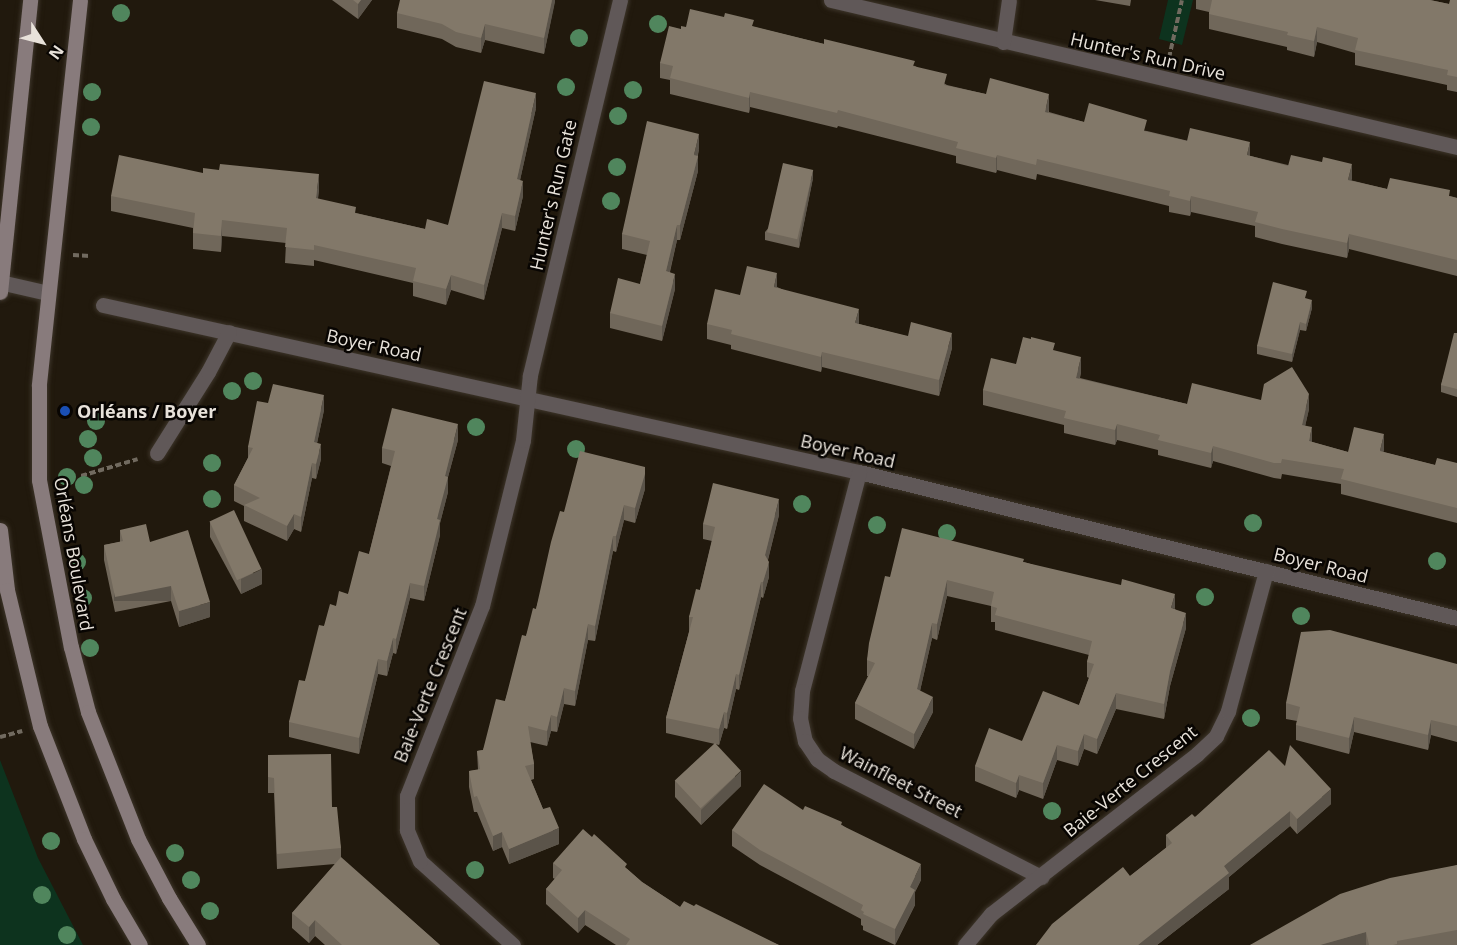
<!DOCTYPE html>
<html>
<head>
<meta charset="utf-8">
<style>
  body { margin:0 }
  #map { position:relative; width:1457px; height:945px; overflow:hidden; background:#21190d; font-family:"Open Sans",sans-serif }
  div>[style] { position:absolute }
  .green>* { inset:0; background:#0d331e }
  .path>* { height:4px; margin-top:-2px; transform-origin:0; background:repeating-linear-gradient(90deg,#716a5f 0 6px,transparent 0 9px) }
  .roads { filter:drop-shadow(0 0 2px #3d352a) drop-shadow(0 0 2px #3d352a) }
  .minor>* { height:15px; margin:-7.5px; padding:0 7.5px; transform-origin:7.5px; border-radius:7.5px; background:#605858 }
  .tertiary>* { height:15px; margin:-7.5px; padding:0 7.5px; transform-origin:7.5px; border-radius:7.5px; background:#605858 }
  .secondary>* { height:15px; margin:-7.5px; padding:0 7.5px; transform-origin:7.5px; border-radius:7.5px; background:#887b7c }
  .trees>* { width:18px; height:18px; margin:-9px; border-radius:50%; background:#50865d }
  .wall>* { inset:0; background:#70675a }
  .shaded-wall>* { inset:0; background:#5b544a; transform-origin:0 0 }
  .building>* { inset:0; background:#827869; transform-origin:0 0 }
  .dots>* { width:16px; height:16px; translate:-50% -50%; box-sizing:border-box; border:3px solid #080502; border-radius:50% }
  span { translate:-50% -50%; white-space:nowrap; text-align:center; line-height:1.15; -webkit-text-stroke:5px #080502; paint-order:stroke }
  .street-label { font-size:18px; color:#e8e2da }
  .poi-label { font-size:18px; color:#e8e2da; font-weight:700 }
  .left { translate:0 -50%; text-align:left }
  .north { position:absolute; left:12px; top:12px; width:60px; height:60px; -webkit-text-stroke:4px #080502; paint-order:stroke; rotate:126deg; font-size:16px; font-weight:700; line-height:24px; text-align:center; color:#e8e2da }
  .north::after { content:''; display:block; margin:auto; width:21px; height:27px; background:#e8e2da; clip-path:polygon(50% 0,100% 100%,50% 72%,0 100%) }
</style>
</head>
<body>
<div id="map">
  <div class="green">
    <div style="clip-path:polygon(1168px 0,1193px 0,1182px 45px,1159px 39px)"></div>
    <div style="clip-path:polygon(0 760px,38px 858px,83px 945px,0 945px)"></div>
  </div>
  <div class="path">
    <div style="left:1169px;top:58px;width:59px;rotate:-77.4deg"></div>
    <div style="left:73px;top:255px;width:17px;rotate:3deg"></div>
    <div style="left:81px;top:476px;width:59px;rotate:-16.6deg"></div>
    <div style="left:0;top:737px;width:23px;rotate:-15deg"></div>
  </div>
  <div class="roads">
    <div class="minor">
      <div style="left:831px;top:0;width:643px;rotate:13.22deg"></div>
      <div style="left:1003px;top:42px;width:42px;rotate:-81.9deg"></div>
      <div style="left:103px;top:305px;width:774px;rotate:12.46deg"></div>
      <div style="left:859px;top:472px;width:616px;rotate:13.72deg"></div>
      <div style="left:157px;top:453px;width:96px;rotate:-57.8deg"></div>
      <div style="left:208px;top:372px;width:45px;rotate:-62.3deg"></div>
      <div style="left:859px;top:472px;width:226px;rotate:104.6deg"></div>
      <div style="left:802px;top:691px;width:27px;rotate:94deg"></div>
      <div style="left:800px;top:718px;width:24px;rotate:78deg"></div>
      <div style="left:805px;top:741px;width:22px;rotate:56deg"></div>
      <div style="left:817px;top:759px;width:21px;rotate:35deg"></div>
      <div style="left:834px;top:771px;width:233px;rotate:27.1deg"></div>
      <div style="left:513px;top:945px;width:125px;rotate:-137.9deg"></div>
      <div style="left:420px;top:861px;width:34px;rotate:-113deg"></div>
      <div style="left:407px;top:830px;width:34px;rotate:-90deg"></div>
      <div style="left:407px;top:796px;width:204px;rotate:-68.5deg"></div>
      <div style="left:482px;top:606px;width:171px;rotate:-76.1deg"></div>
      <div style="left:523px;top:440px;width:65px;rotate:-83.9deg"></div>
      <div style="left:530px;top:375px;width:386px;rotate:-76.5deg"></div>
      <div style="left:965px;top:945px;width:40px;rotate:-50deg"></div>
      <div style="left:991px;top:914px;width:261px;rotate:-37.8deg"></div>
      <div style="left:1197px;top:754px;width:26px;rotate:-43deg"></div>
      <div style="left:1216px;top:736px;width:28px;rotate:-64deg"></div>
      <div style="left:1228px;top:711px;width:145px;rotate:-74.8deg"></div>
    </div>
    <div class="tertiary">
      <div style="left:0;top:282px;width:49px;rotate:12.9deg"></div>
    </div>
    <div class="secondary">
      <div style="left:80px;top:0;width:388px;rotate:96.1deg"></div>
      <div style="left:39px;top:386px;width:94px;rotate:90deg"></div>
      <div style="left:39px;top:480px;width:170px;rotate:79.2deg"></div>
      <div style="left:71px;top:647px;width:67px;rotate:75.3deg"></div>
      <div style="left:88px;top:712px;width:136px;rotate:68.5deg"></div>
      <div style="left:138px;top:839px;width:67px;rotate:62.3deg"></div>
      <div style="left:169px;top:898px;width:55px;rotate:58.3deg"></div>
      <div style="left:0;top:292px;width:294px;rotate:-84.1deg"></div>
      <div style="left:0;top:530px;width:60px;rotate:83.3deg"></div>
      <div style="left:7px;top:590px;width:140px;rotate:76.4deg"></div>
      <div style="left:40px;top:726px;width:121px;rotate:68.7deg"></div>
      <div style="left:84px;top:839px;width:67px;rotate:64.2deg"></div>
      <div style="left:113px;top:899px;width:53px;rotate:59.6deg"></div>
    </div>
  </div>
  <div class="trees">
    <div style="left:121px;top:13px"></div>
    <div style="left:658px;top:24px"></div>
    <div style="left:579px;top:38px"></div>
    <div style="left:566px;top:87px"></div>
    <div style="left:633px;top:90px"></div>
    <div style="left:92px;top:92px"></div>
    <div style="left:618px;top:116px"></div>
    <div style="left:91px;top:127px"></div>
    <div style="left:617px;top:167px"></div>
    <div style="left:611px;top:201px"></div>
    <div style="left:253px;top:381px"></div>
    <div style="left:232px;top:391px"></div>
    <div style="left:96px;top:421px"></div>
    <div style="left:476px;top:427px"></div>
    <div style="left:88px;top:439px"></div>
    <div style="left:576px;top:449px"></div>
    <div style="left:93px;top:458px"></div>
    <div style="left:212px;top:463px"></div>
    <div style="left:67px;top:477px"></div>
    <div style="left:84px;top:485px"></div>
    <div style="left:212px;top:499px"></div>
    <div style="left:802px;top:504px"></div>
    <div style="left:1253px;top:523px"></div>
    <div style="left:877px;top:525px"></div>
    <div style="left:947px;top:533px"></div>
    <div style="left:1437px;top:561px"></div>
    <div style="left:77px;top:562px"></div>
    <div style="left:1205px;top:597px"></div>
    <div style="left:83px;top:598px"></div>
    <div style="left:1301px;top:616px"></div>
    <div style="left:90px;top:648px"></div>
    <div style="left:1251px;top:718px"></div>
    <div style="left:1052px;top:811px"></div>
    <div style="left:51px;top:841px"></div>
    <div style="left:175px;top:853px"></div>
    <div style="left:475px;top:870px"></div>
    <div style="left:191px;top:880px"></div>
    <div style="left:42px;top:895px"></div>
    <div style="left:210px;top:911px"></div>
    <div style="left:67px;top:935px"></div>
  </div>
  <div class="wall">
    <div style="clip-path:polygon(332px 0,372px 0,358px 19px)"></div>
    <div style="clip-path:polygon(555px 0,544px 54px,485px 40px,481px 53px,456px 47px,442px 39px,397px 28px,397px 13px)"></div>
    <div style="clip-path:polygon(1095px 0,1131px 0,1130px 6px)"></div>
    <div style="clip-path:polygon(1196px 0,1430px 0,1449px 4px,1457px 0,1457px 92px,1447px 90px,1447px 85px,1355px 65px,1355px 53px,1317px 42px,1314px 57px,1287px 50px,1287px 47px,1209px 29px,1209px 12px,1196px 9px)"></div>
    <div style="clip-path:polygon(724px 17px,754px 27px,915px 66px,947px 85px,1049px 109px,1049px 112px,1084px 122px,1147px 131px,1387px 189px,1450px 196px,1457px 198px,1457px 276px,1349px 249px,1347px 258px,1282px 244px,1255px 237px,1255px 226px,1191px 212px,1190px 216px,1169px 212px,1169px 206px,1037px 174px,1036px 180px,997px 170px,996px 173px,956px 163px,956px 156px,838px 126px,837px 128px,750px 107px,749px 113px,670px 94px,670px 80px,660px 78px,660px 63px,681px 29px,686px 27px)"></div>
    <div style="clip-path:polygon(536px 108px,520px 180px,523px 196px,515px 231px,502px 228px,484px 300px,451px 290px,446px 305px,413px 296px,413px 283px,314px 260px,314px 266px,285px 263px,286px 243px,222px 236px,221px 252px,193px 249px,193px 228px,111px 211px,111px 196px,203px 173px,319px 189px,318px 199px,356px 213px,425px 229px,448px 225px)"></div>
    <div style="clip-path:polygon(699px 149px,698px 155px,698px 171px,680px 240px,677px 240px,670px 272px,675px 289px,662px 341px,610px 328px,610px 313px,640px 284px,647px 255px,622px 249px,622px 234px)"></div>
    <div style="clip-path:polygon(813px 178px,799px 248px,765px 240px,765px 232px)"></div>
    <div style="clip-path:polygon(777px 287px,859px 324px,952px 348px,939px 396px,822px 367px,821px 372px,731px 349px,731px 345px,707px 339px,707px 324px,740px 295px)"></div>
    <div style="clip-path:polygon(1307px 299px,1312px 308px,1306px 331px,1300px 330px,1292px 362px,1257px 354px,1257px 346px)"></div>
    <div style="clip-path:polygon(1457px 333px,1457px 397px,1441px 392px,1441px 385px)"></div>
    <div style="clip-path:polygon(1055px 351px,1081px 372px,1080px 378px,1187px 404px,1261px 400px,1309px 409px,1305px 426px,1312px 442px,1348px 452px,1384px 450px,1383px 452px,1435px 465px,1457px 463px,1457px 523px,1341px 494px,1341px 484px,1282px 474px,1281px 479px,1274px 478px,1213px 461px,1211px 468px,1158px 455px,1158px 450px,1117px 440px,1115px 445px,1064px 433px,1064px 425px,983px 405px,983px 390px,1016px 364px)"></div>
    <div style="clip-path:polygon(268px 403px,324px 410px,317px 443px,321px 459px,316px 479px,312px 478px,301px 532px,294px 529px,287px 541px,244px 521px,244px 506px,234px 501px,234px 485px,248px 458px,248px 447px)"></div>
    <div style="clip-path:polygon(458px 440px,448px 477px,448px 492px,440px 523px,440px 535px,424px 601px,410px 598px,396px 654px,393px 653px,387px 676px,378px 674px,359px 754px,289px 737px,289px 722px,305px 681px,324px 626px,336px 606px,348px 594px,369px 554px,391px 466px,382px 463px,382px 448px)"></div>
    <div style="clip-path:polygon(645px 483px,645px 489px,635px 523px,624px 520px,616px 552px,613px 551px,595px 641px,588px 640px,575px 706px,564px 704px,557px 732px,551px 731px,547px 746px,530px 742px,534px 764px,534px 779px,531px 780px,543px 809px,559px 844px,509px 864px,502px 847px,493px 851px,477px 812px,474px 812px,469px 787px,469px 771px,478px 770px,477px 751px,483px 750px,505px 701px,526px 636px,536px 609px,564px 512px)"></div>
    <div style="clip-path:polygon(779px 515px,768px 560px,769px 577px,763px 598px,761px 597px,739px 690px,736px 689px,727px 729px,724px 728px,719px 745px,715px 744px,741px 786px,701px 825px,675px 797px,675px 781px,715px 744px,666px 733px,666px 718px,689px 632px,689px 617px,700px 590px,712px 541px,703px 539px,703px 524px)"></div>
    <div style="clip-path:polygon(210px 522px,262px 584px,241px 594px,210px 537px)"></div>
    <div style="clip-path:polygon(120px 530px,150px 542px,210px 617px,179px 627px,171px 601px,115px 612px,104px 560px,104px 545px,120px 542px)"></div>
    <div style="clip-path:polygon(1024px 562px,1175px 609px,1186px 628px,1170px 686px,1164px 719px,1116px 709px,1097px 754px,1084px 749px,1078px 766px,1057px 760px,1043px 799px,1019px 790px,1016px 798px,975px 781px,975px 766px,1022px 741px,1079px 705px,1089px 678px,1087px 677px,1087px 662px,1089px 655px,995px 630px,995px 622px,991px 622px,991px 606px,947px 596px,937px 640px,932px 638px,920px 691px,933px 712px,914px 749px,855px 719px,855px 703px,868px 676px,867px 676px,867px 660px,890px 577px)"></div>
    <div style="clip-path:polygon(1457px 664px,1457px 742px,1431px 735px,1428px 750px,1354px 732px,1349px 754px,1296px 740px,1296px 725px,1297px 721px,1286px 719px,1286px 703px)"></div>
    <div style="clip-path:polygon(268px 755px,332px 807px,341px 848px,341px 858px,440px 945px,325px 945px,315px 936px,309px 943px,292px 928px,292px 913px,335px 864px,277px 869px,274px 793px,268px 793px)"></div>
    <div style="clip-path:polygon(1285px 766px,1331px 804px,1297px 834px,1290px 826px,1229px 877px,1229px 889px,1157px 945px,1036px 945px,1130px 876px,1166px 848px,1166px 835px,1195px 817px)"></div>
    <div style="clip-path:polygon(803px 810px,842px 825px,921px 880px,915px 892px,915px 905px,895px 945px,863px 930px,863px 926px,861px 925px,861px 919px,760px 865px,732px 846px,732px 830px)"></div>
    <div style="clip-path:polygon(553px 863px,627px 869px,642px 882px,680px 907px,779px 945px,616px 945px,585px 925px,578px 933px,546px 904px,546px 889px,555px 879px,553px 878px)"></div>
    <div style="clip-path:polygon(1457px 865px,1457px 945px,1250px 945px)"></div>
  </div>
  <div class="shaded-wall">
    <div style="clip-path:polygon(361px 0,372px 0,358px 19px,358px 4px)"></div>
    <div style="clip-path:polygon(552px 0,555px 0,555px 2px,544px 54px,544px 38px)"></div>
    <div style="clip-path:polygon(485px 24px,485px 40px,481px 53px,481px 38px)"></div>
    <div style="clip-path:polygon(1317px 27px,1317px 42px,1314px 57px,1314px 41px)"></div>
    <div style="clip-path:polygon(750px 92px,750px 107px,749px 113px,749px 98px)"></div>
    <div style="clip-path:polygon(536px 93px,536px 108px,517px 194px,517px 179px)"></div>
    <div style="clip-path:polygon(1049px 94px,1049px 109px,1045px 127px,1045px 112px)"></div>
    <div style="clip-path:polygon(699px 134px,699px 149px,694px 170px,694px 155px)"></div>
    <div style="clip-path:polygon(1250px 142px,1250px 157px,1247px 155px)"></div>
    <div style="clip-path:polygon(997px 155px,997px 170px,996px 173px,996px 158px)"></div>
    <div style="clip-path:polygon(698px 156px,698px 171px,680px 240px,680px 225px)"></div>
    <div style="clip-path:polygon(1352px 164px,1352px 179px,1348px 195px,1348px 180px)"></div>
    <div style="clip-path:polygon(813px 170px,813px 178px,799px 248px,799px 240px)"></div>
    <div style="clip-path:polygon(319px 174px,319px 189px,316px 214px,316px 198px)"></div>
    <div style="clip-path:polygon(523px 181px,523px 196px,515px 231px,515px 216px)"></div>
    <div style="clip-path:polygon(1191px 196px,1191px 212px,1190px 216px,1190px 201px)"></div>
    <div style="clip-path:polygon(502px 213px,502px 228px,484px 300px,484px 285px)"></div>
    <div style="clip-path:polygon(222px 220px,222px 236px,221px 252px,221px 236px)"></div>
    <div style="clip-path:polygon(677px 225px,677px 240px,666px 287px,666px 271px)"></div>
    <div style="clip-path:polygon(1349px 234px,1349px 249px,1347px 258px,1347px 243px)"></div>
    <div style="clip-path:polygon(777px 273px,777px 288px,774px 287px)"></div>
    <div style="clip-path:polygon(675px 274px,675px 289px,662px 341px,662px 326px)"></div>
    <div style="clip-path:polygon(451px 275px,451px 290px,446px 305px,446px 289px)"></div>
    <div style="clip-path:polygon(1312px 300px,1312px 308px,1306px 331px,1306px 324px)"></div>
    <div style="clip-path:polygon(859px 309px,859px 324px,855px 323px)"></div>
    <div style="clip-path:polygon(1300px 322px,1300px 330px,1292px 362px,1292px 354px)"></div>
    <div style="clip-path:polygon(952px 333px,952px 348px,939px 396px,939px 380px)"></div>
    <div style="clip-path:polygon(822px 352px,822px 367px,821px 372px,821px 357px)"></div>
    <div style="clip-path:polygon(1081px 357px,1081px 372px,1076px 393px,1076px 378px)"></div>
    <div style="clip-path:polygon(1309px 394px,1309px 409px,1302px 440px,1302px 425px)"></div>
    <div style="clip-path:polygon(324px 395px,324px 410px,314px 458px,314px 442px)"></div>
    <div style="clip-path:polygon(458px 424px,458px 440px,448px 477px,448px 492px,440px 523px,440px 535px,424px 601px,424px 586px,437px 519px,445px 476px)"></div>
    <div style="clip-path:polygon(1117px 424px,1117px 440px,1115px 445px,1115px 430px)"></div>
    <div style="clip-path:polygon(1312px 427px,1312px 442px,1309px 441px)"></div>
    <div style="clip-path:polygon(1384px 434px,1384px 450px,1380px 466px,1380px 451px)"></div>
    <div style="clip-path:polygon(321px 444px,321px 459px,316px 479px,316px 464px)"></div>
    <div style="clip-path:polygon(1213px 446px,1213px 461px,1211px 468px,1211px 453px)"></div>
    <div style="clip-path:polygon(312px 463px,312px 478px,301px 532px,301px 517px)"></div>
    <div style="clip-path:polygon(645px 467px,645px 489px,635px 523px,635px 508px)"></div>
    <div style="clip-path:polygon(779px 499px,779px 515px,765px 571px,765px 555px)"></div>
    <div style="clip-path:polygon(624px 505px,624px 520px,616px 552px,616px 536px)"></div>
    <div style="clip-path:polygon(294px 514px,294px 529px,287px 541px,287px 526px)"></div>
    <div style="clip-path:polygon(613px 536px,613px 551px,595px 641px,595px 626px)"></div>
    <div style="clip-path:polygon(769px 562px,769px 577px,763px 598px,763px 582px)"></div>
    <div style="clip-path:polygon(262px 569px,262px 584px,241px 594px,241px 579px)"></div>
    <div style="clip-path:polygon(947px 580px,947px 596px,937px 640px,937px 624px)"></div>
    <div style="clip-path:polygon(761px 582px,761px 597px,739px 690px,739px 675px)"></div>
    <div style="clip-path:polygon(410px 583px,410px 598px,396px 654px,396px 639px)"></div>
    <div style="left:171px;top:586px;width:15px;height:57px;rotate:90deg"></div>
    <div style="clip-path:polygon(1175px 594px,1175px 609px,1171px 608px)"></div>
    <div style="clip-path:polygon(210px 602px,210px 617px,179px 627px,179px 611px)"></div>
    <div style="clip-path:polygon(1186px 613px,1186px 628px,1170px 686px,1164px 719px,1164px 704px,1170px 671px)"></div>
    <div style="clip-path:polygon(932px 623px,932px 638px,917px 704px,917px 689px)"></div>
    <div style="clip-path:polygon(588px 624px,588px 640px,575px 706px,575px 691px)"></div>
    <div style="clip-path:polygon(393px 638px,393px 653px,387px 676px,387px 661px)"></div>
    <div style="clip-path:polygon(378px 659px,378px 674px,359px 754px,359px 738px)"></div>
    <div style="clip-path:polygon(736px 674px,736px 689px,727px 729px,727px 713px)"></div>
    <div style="clip-path:polygon(564px 688px,564px 704px,557px 732px,557px 717px)"></div>
    <div style="clip-path:polygon(1116px 693px,1116px 709px,1097px 754px,1097px 739px)"></div>
    <div style="clip-path:polygon(933px 697px,933px 712px,914px 749px,914px 734px)"></div>
    <div style="clip-path:polygon(724px 712px,724px 728px,719px 745px,719px 729px)"></div>
    <div style="clip-path:polygon(551px 715px,551px 731px,547px 746px,547px 731px)"></div>
    <div style="clip-path:polygon(1354px 717px,1354px 732px,1349px 754px,1349px 738px)"></div>
    <div style="clip-path:polygon(1431px 720px,1431px 735px,1428px 750px,1428px 735px)"></div>
    <div style="clip-path:polygon(1084px 734px,1084px 749px,1078px 766px,1078px 751px)"></div>
    <div style="clip-path:polygon(1057px 745px,1057px 760px,1043px 799px,1043px 783px)"></div>
    <div style="clip-path:polygon(741px 771px,741px 786px,701px 825px,701px 810px)"></div>
    <div style="clip-path:polygon(1019px 775px,1019px 790px,1016px 798px,1016px 783px)"></div>
    <div style="clip-path:polygon(1331px 789px,1331px 804px,1297px 834px,1297px 819px)"></div>
    <div style="clip-path:polygon(1290px 811px,1290px 826px,1229px 877px,1229px 889px,1157px 945px,1138px 945px,1224px 866px)"></div>
    <div style="clip-path:polygon(559px 828px,559px 844px,509px 864px,509px 849px)"></div>
    <div style="clip-path:polygon(502px 832px,502px 847px,493px 851px,493px 836px)"></div>
    <div style="clip-path:polygon(921px 864px,921px 880px,915px 892px,915px 905px,895px 945px,895px 929px,910px 887px)"></div>
    <div style="clip-path:polygon(585px 910px,585px 925px,578px 933px,578px 918px)"></div>
    <div style="clip-path:polygon(315px 920px,315px 936px,309px 943px,309px 927px)"></div>
    <div style="clip-path:polygon(1366px 932px,1366px 945px,1320px 945px)"></div>
  </div>
  <div class="building">
    <div style="clip-path:polygon(353px 0,361px 0,358px 4px)"></div>
    <div style="clip-path:polygon(400px 0,552px 0,544px 38px,485px 24px,481px 38px,456px 32px,442px 24px,397px 13px)"></div>
    <div style="clip-path:polygon(1212px 0,1430px 0,1449px 4px,1450px 0,1457px 0,1457px 77px,1447px 75px,1448px 70px,1355px 50px,1358px 38px,1317px 27px,1314px 41px,1287px 35px,1288px 32px,1209px 14px)"></div>
    <div style="clip-path:polygon(690px 9px,724px 17px,725px 13px,754px 20px,752px 26px,824px 44px,824px 39px,915px 61px,913px 66px,947px 74px,944px 85px,986px 94px,990px 78px,1049px 94px,1045px 112px,1084px 122px,1089px 103px,1147px 120px,1144px 131px,1187px 141px,1190px 128px,1250px 142px,1247px 155px,1288px 166px,1291px 155px,1322px 162px,1323px 157px,1352px 164px,1348px 180px,1387px 189px,1390px 178px,1450px 190px,1449px 196px,1457px 198px,1457px 260px,1349px 234px,1347px 243px,1282px 229px,1255px 222px,1258px 212px,1191px 196px,1190px 201px,1169px 196px,1170px 191px,1037px 159px,1036px 165px,997px 155px,996px 158px,956px 148px,958px 142px,838px 110px,837px 113px,750px 92px,749px 98px,670px 78px,673px 66px,660px 63px,669px 26px,681px 29px,681px 26px,686px 27px)"></div>
    <div style="clip-path:polygon(484px 81px,536px 93px,517px 179px,523px 181px,515px 216px,502px 213px,484px 285px,451px 275px,446px 289px,413px 281px,416px 268px,314px 245px,314px 250px,285px 247px,287px 228px,222px 220px,221px 236px,193px 233px,195px 213px,111px 196px,119px 155px,203px 173px,203px 168px,219px 170px,220px 164px,319px 174px,316px 198px,356px 207px,355px 213px,425px 229px,427px 219px,448px 225px)"></div>
    <div style="clip-path:polygon(647px 121px,699px 134px,694px 155px,698px 156px,680px 225px,677px 225px,666px 271px,675px 274px,662px 326px,610px 313px,618px 278px,640px 284px,650px 241px,622px 234px)"></div>
    <div style="left:783px;top:163px;width:31px;height:71px;rotate:13deg"></div>
    <div style="clip-path:polygon(747px 266px,777px 273px,774px 287px,859px 309px,855px 323px,908px 336px,911px 322px,952px 333px,939px 380px,822px 352px,821px 357px,731px 334px,732px 330px,707px 324px,715px 289px,740px 295px)"></div>
    <div style="clip-path:polygon(1273px 282px,1307px 291px,1305px 298px,1312px 300px,1306px 324px,1300px 322px,1292px 354px,1257px 346px)"></div>
    <div style="clip-path:polygon(1454px 333px,1457px 333px,1457px 389px,1441px 385px)"></div>
    <div style="clip-path:polygon(1023px 337px,1031px 339px,1031px 337px,1055px 343px,1053px 350px,1081px 357px,1076px 378px,1187px 404px,1192px 383px,1261px 400px,1264px 384px,1292px 367px,1309px 394px,1302px 425px,1312px 427px,1309px 441px,1348px 452px,1354px 427px,1384px 434px,1380px 451px,1435px 465px,1437px 458px,1457px 463px,1457px 508px,1341px 479px,1344px 469px,1282px 459px,1281px 463px,1274px 463px,1213px 446px,1211px 453px,1158px 440px,1160px 435px,1117px 424px,1115px 430px,1064px 418px,1066px 411px,983px 390px,991px 358px,1016px 364px)"></div>
    <div style="clip-path:polygon(273px 384px,324px 395px,314px 442px,321px 444px,316px 464px,312px 463px,301px 517px,294px 514px,287px 526px,244px 505px,260px 498px,234px 485px,253px 448px,248px 447px,257px 401px,268px 403px)"></div>
    <div style="clip-path:polygon(392px 408px,458px 424px,445px 476px,448px 477px,437px 519px,440px 520px,424px 586px,410px 583px,396px 639px,393px 638px,387px 661px,378px 659px,359px 738px,289px 722px,299px 680px,305px 681px,319px 625px,324px 626px,330px 604px,336px 606px,339px 591px,348px 594px,359px 551px,369px 554px,395px 451px,382px 448px)"></div>
    <div style="clip-path:polygon(580px 451px,645px 467px,645px 474px,635px 508px,624px 505px,616px 536px,613px 536px,595px 626px,588px 624px,575px 691px,564px 688px,557px 717px,551px 715px,547px 731px,528px 726px,534px 764px,525px 766px,543px 809px,550px 807px,559px 828px,509px 849px,502px 832px,493px 836px,477px 796px,474px 797px,469px 771px,480px 769px,477px 751px,483px 750px,496px 699px,505px 701px,522px 635px,526px 636px,533px 608px,536px 609px,551px 542px,560px 511px,564px 512px)"></div>
    <div style="clip-path:polygon(713px 483px,779px 499px,765px 555px,769px 562px,763px 582px,761px 582px,739px 675px,736px 674px,727px 713px,724px 712px,719px 729px,666px 718px,693px 617px,689px 617px,696px 589px,700px 590px,715px 527px,703px 524px)"></div>
    <div style="left:234px;top:510px;width:65px;height:27px;rotate:65deg"></div>
    <div style="clip-path:polygon(146px 524px,150px 542px,188px 530px,210px 602px,179px 611px,171px 586px,115px 597px,104px 545px,123px 541px,120px 530px)"></div>
    <div style="clip-path:polygon(902px 528px,1024px 559px,1023px 562px,1121px 585px,1122px 579px,1175px 594px,1171px 608px,1186px 613px,1170px 671px,1164px 704px,1116px 693px,1097px 739px,1084px 734px,1078px 751px,1057px 745px,1043px 783px,1019px 775px,1016px 783px,975px 766px,989px 728px,1022px 741px,1043px 691px,1079px 705px,1094px 664px,1087px 662px,1092px 641px,995px 615px,997px 608px,991px 606px,994px 592px,947px 580px,937px 624px,932px 623px,917px 689px,933px 697px,914px 734px,855px 703px,875px 663px,867px 660px,869px 643px,885px 576px,890px 577px)"></div>
    <div style="clip-path:polygon(1330px 630px,1457px 664px,1457px 726px,1431px 720px,1428px 735px,1354px 717px,1349px 738px,1296px 725px,1300px 707px,1286px 703px,1301px 632px)"></div>
    <div style="left:715px;top:743px;width:38px;height:55px;rotate:47deg"></div>
    <div style="clip-path:polygon(1290px 745px,1331px 789px,1297px 819px,1290px 811px,1224px 866px,1229px 873px,1138px 945px,1036px 945px,1052px 924px,1123px 867px,1130px 876px,1172px 843px,1166px 835px,1192px 814px,1195px 817px,1269px 750px,1285px 766px)"></div>
    <div style="clip-path:polygon(331px 754px,332px 807px,337px 807px,341px 848px,277px 854px,274px 778px,268px 777px,268px 755px)"></div>
    <div style="clip-path:polygon(764px 784px,803px 810px,805px 806px,842px 822px,841px 825px,921px 864px,910px 887px,915px 890px,895px 929px,863px 914px,864px 912px,861px 910px,863px 905px,760px 850px,732px 830px)"></div>
    <div style="clip-path:polygon(583px 829px,592px 837px,594px 834px,627px 864px,625px 867px,642px 882px,680px 907px,684px 901px,694px 906px,696px 904px,779px 945px,626px 945px,630px 939px,585px 910px,578px 918px,546px 889px,562px 870px,553px 863px)"></div>
    <div style="clip-path:polygon(341px 857px,440px 945px,342px 945px,315px 920px,309px 927px,292px 913px)"></div>
    <div style="clip-path:polygon(1457px 865px,1457px 930px,1397px 941px,1397px 944px,1393px 945px,1369px 945px,1366px 932px,1320px 945px,1250px 945px,1340px 894px,1390px 878px)"></div>
  </div>
  <div class="dots">
    <div style="left:65px;top:411px;background:#1a4fb4"></div>
  </div>
  <div class="street-label">
    <span style="left:1148px;top:56px;rotate:13deg">Hunter's Run Drive</span>
    <span style="left:553px;top:195px;rotate:-77deg">Hunter's Run Gate</span>
    <span style="left:374px;top:345px;rotate:12deg">Boyer Road</span>
    <span style="left:848px;top:451px;rotate:13deg">Boyer Road</span>
    <span style="left:74px;top:554px;rotate:80deg">Orléans Boulevard</span>
    <span style="left:1321px;top:565px;rotate:14deg">Boyer Road</span>
    <span style="left:430px;top:685px;rotate:-68deg">Baie-Verte Crescent</span>
    <span style="left:1130px;top:781px;rotate:-39deg">Baie-Verte Crescent</span>
    <span style="left:901px;top:782px;rotate:27deg">Wainfleet Street</span>
  </div>
  <div class="poi-label">
    <span class="left" style="left:77px;top:411px">Orléans / Boyer</span>
  </div>
  <div class="north">N</div>
</div>
</body>
</html>
